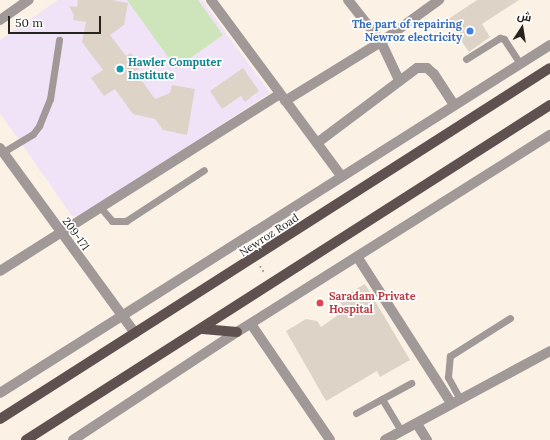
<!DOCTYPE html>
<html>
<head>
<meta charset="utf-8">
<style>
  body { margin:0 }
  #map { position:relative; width:550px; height:440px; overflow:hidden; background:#fbf1e4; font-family:Lora,Cairo,serif }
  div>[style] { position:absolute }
  .education>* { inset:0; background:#f0e3f8 }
  .green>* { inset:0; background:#cee5bc }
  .building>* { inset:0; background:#ded3c7 }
  .path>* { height:2px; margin-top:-1px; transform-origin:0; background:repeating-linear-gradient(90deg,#afa79d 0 2px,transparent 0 5px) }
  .service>* { height:7px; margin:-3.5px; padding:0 3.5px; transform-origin:3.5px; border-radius:3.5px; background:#a19998 }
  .minor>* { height:10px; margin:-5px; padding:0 5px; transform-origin:5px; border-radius:5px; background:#a19998 }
  .primary>* { height:10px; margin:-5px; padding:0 5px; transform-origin:5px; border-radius:5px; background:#5e514f }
  .dots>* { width:11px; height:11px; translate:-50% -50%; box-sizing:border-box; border:2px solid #fff; border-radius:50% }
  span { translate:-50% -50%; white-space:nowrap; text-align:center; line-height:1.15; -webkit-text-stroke:3.5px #fff; paint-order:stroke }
  .shop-label { font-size:11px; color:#366cbe; font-weight:700 }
  .right { translate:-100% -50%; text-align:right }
  .culture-label { font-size:11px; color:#0d838f; font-weight:700 }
  .left { translate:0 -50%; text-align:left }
  .street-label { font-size:11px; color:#26221d }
  .health-label { font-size:11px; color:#be3a42; font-weight:700 }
  .north { position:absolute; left:502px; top:8px; width:40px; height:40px; -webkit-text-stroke:3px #fff; paint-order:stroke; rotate:12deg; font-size:11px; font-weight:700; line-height:16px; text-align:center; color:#26221d }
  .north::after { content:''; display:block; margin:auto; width:14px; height:18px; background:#26221d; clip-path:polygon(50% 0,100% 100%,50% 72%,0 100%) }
  .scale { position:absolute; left:8px; top:16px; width:93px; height:18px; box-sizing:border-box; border:2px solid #26221d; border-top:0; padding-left:5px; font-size:12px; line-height:14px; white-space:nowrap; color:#26221d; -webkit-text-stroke:3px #fff; paint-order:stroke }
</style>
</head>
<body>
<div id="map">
  <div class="education">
    <div style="clip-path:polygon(58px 0,202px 0,270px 93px,80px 216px,72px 216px,0 113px,0 40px)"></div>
  </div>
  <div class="green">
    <div style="clip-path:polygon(127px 0,198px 0,223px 35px,176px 68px)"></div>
  </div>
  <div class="building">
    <div style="clip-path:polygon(78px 0,112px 0,128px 3px,124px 25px,110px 35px,126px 56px,131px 53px,141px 67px,135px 71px,155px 99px,170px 93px,172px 85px,195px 89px,187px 135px,163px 130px,155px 119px,133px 114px,115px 89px,104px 96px,91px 78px,103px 70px,82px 42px,86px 22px,73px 20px,74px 15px,69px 6px,77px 7px)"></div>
    <div style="clip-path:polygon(477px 0,519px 0,482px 24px,490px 37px,469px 52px,447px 20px)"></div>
    <div style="clip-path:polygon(243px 68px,259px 91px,245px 102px,241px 96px,222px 109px,210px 91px)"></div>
    <div style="clip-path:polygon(365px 284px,410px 360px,380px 377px,377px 371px,326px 401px,286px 331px,306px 319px,317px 321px,321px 327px,345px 310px,340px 302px,341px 298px)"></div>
  </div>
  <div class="path">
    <div style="left:260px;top:266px;width:9px;rotate:58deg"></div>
  </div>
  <div class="service">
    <div style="left:466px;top:59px;width:40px;rotate:-32deg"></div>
    <div style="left:500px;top:38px;width:4px;rotate:14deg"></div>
    <div style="left:504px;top:39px;width:30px;rotate:57deg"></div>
    <div style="left:3px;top:152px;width:35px;rotate:-31deg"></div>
    <div style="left:33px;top:134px;width:10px;rotate:-53deg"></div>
    <div style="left:39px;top:126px;width:29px;rotate:-68deg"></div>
    <div style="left:50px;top:99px;width:60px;rotate:-81.3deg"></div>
    <div style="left:100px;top:207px;width:18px;rotate:49deg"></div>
    <div style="left:112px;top:221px;width:14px"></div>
    <div style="left:126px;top:221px;width:93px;rotate:-33.2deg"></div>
    <div style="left:382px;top:399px;width:37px;rotate:59deg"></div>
    <div style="left:460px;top:399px;width:25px;rotate:-119deg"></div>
    <div style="left:448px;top:377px;width:21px;rotate:-85deg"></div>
    <div style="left:450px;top:356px;width:71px;rotate:-32.3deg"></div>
    <div style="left:356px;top:413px;width:63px;rotate:-28.6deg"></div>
  </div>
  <div class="minor">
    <div style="left:211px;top:0;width:219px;rotate:53.5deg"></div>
    <div style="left:348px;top:0;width:53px;rotate:51.8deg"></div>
    <div style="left:381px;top:42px;width:42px;rotate:64.7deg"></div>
    <div style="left:0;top:20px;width:35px;rotate:-35deg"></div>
    <div style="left:285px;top:101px;width:113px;rotate:-31.6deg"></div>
    <div style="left:381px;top:42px;width:72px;rotate:-35.9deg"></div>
    <div style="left:317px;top:143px;width:125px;rotate:-36.9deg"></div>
    <div style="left:417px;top:68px;width:10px"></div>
    <div style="left:427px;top:68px;width:9px;rotate:41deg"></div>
    <div style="left:434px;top:74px;width:37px;rotate:57deg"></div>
    <div style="left:0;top:148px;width:229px;rotate:53.9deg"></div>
    <div style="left:358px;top:258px;width:172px;rotate:57.3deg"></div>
    <div style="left:0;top:271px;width:331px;rotate:-32.3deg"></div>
    <div style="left:251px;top:324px;width:140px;rotate:55.7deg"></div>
    <div style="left:0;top:393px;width:651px;rotate:-32.32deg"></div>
    <div style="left:417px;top:424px;width:19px;rotate:58deg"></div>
    <div style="left:73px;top:440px;width:196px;rotate:-33.4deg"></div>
    <div style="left:237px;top:332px;width:370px;rotate:-32.2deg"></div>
    <div style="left:385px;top:440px;width:187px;rotate:-28.3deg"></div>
  </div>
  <div class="primary">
    <div style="left:203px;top:329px;width:34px;rotate:5deg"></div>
    <div style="left:0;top:419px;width:652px;rotate:-32.55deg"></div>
    <div style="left:26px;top:440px;width:622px;rotate:-32.59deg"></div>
  </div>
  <div class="dots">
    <div style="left:470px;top:31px;background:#3f7fe0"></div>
    <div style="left:120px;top:69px;background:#0f9aa8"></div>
    <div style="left:320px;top:303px;background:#e0444e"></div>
  </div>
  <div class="shop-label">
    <span class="right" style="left:462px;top:31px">The part of repairing<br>Newroz electricity</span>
  </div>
  <div class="culture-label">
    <span class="left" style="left:128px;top:69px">Hawler Computer<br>Institute</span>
  </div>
  <div class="street-label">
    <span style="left:76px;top:234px;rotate:54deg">209-171</span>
    <span style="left:269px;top:235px;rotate:-33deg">Newroz Road</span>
  </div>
  <div class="health-label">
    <span class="left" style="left:329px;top:303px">Saradam Private<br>Hospital</span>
  </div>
  <div class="north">ش</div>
  <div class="scale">50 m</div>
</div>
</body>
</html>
